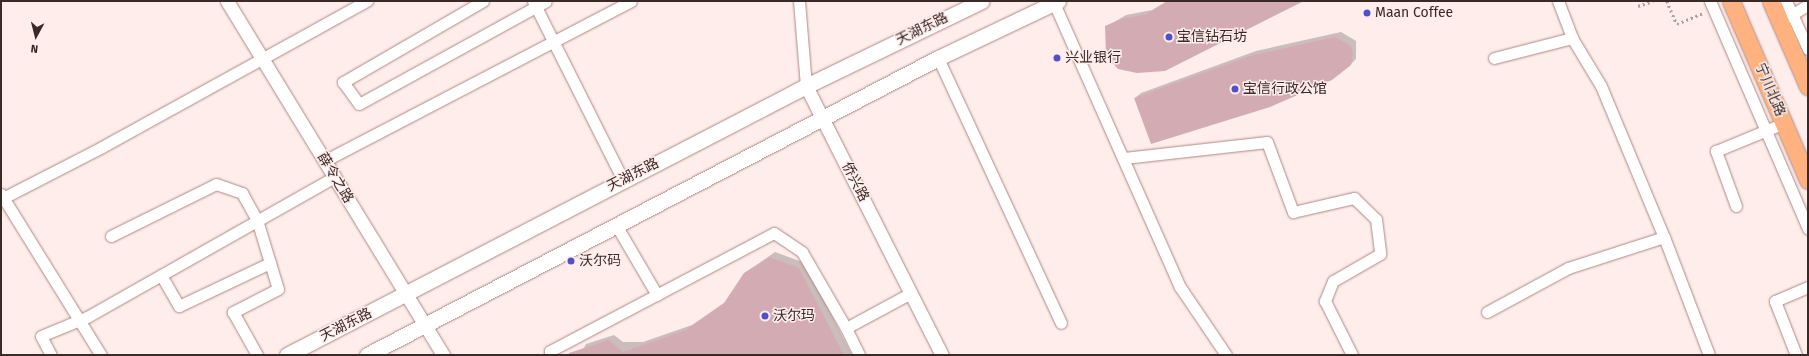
<!DOCTYPE html>
<html>
<head>
<meta charset="utf-8">
<style>
  body { margin:0 }
  #map { position:relative; width:1809px; height:356px; overflow:hidden; background:#feedeb; font-family:"Fira Sans","Noto Sans SC",sans-serif }
  div>[style] { position:absolute }
  .shadow>* { inset:0; background:#0003 }
  .building>* { inset:0; background:#d3acb3 }
  .path>* { height:2.5px; margin-top:-1.25px; transform-origin:0; background:repeating-linear-gradient(90deg,#af9e9c 0 2px,transparent 0 5px) }
  .roads { filter:drop-shadow(0 0 1px #ad8883) drop-shadow(0 0 1px #ad8883) }
  .minor>* { height:11px; margin:-5.5px; padding:0 5.5px; transform-origin:5.5px; border-radius:5.5px; background:#fff }
  .tertiary>* { height:13px; margin:-6.5px; padding:0 6.5px; transform-origin:6.5px; border-radius:6.5px; background:#fff }
  .secondary>* { height:15px; margin:-7.5px; padding:0 7.5px; transform-origin:7.5px; border-radius:7.5px; background:#fff }
  .primary>* { height:17px; margin:-8.5px; padding:0 8.5px; transform-origin:8.5px; border-radius:8.5px; background:#ffb27f }
  .dots>* { width:11px; height:11px; translate:-50% -50%; box-sizing:border-box; border:2px solid #feedeb; border-radius:50% }
  span { translate:-50% -50%; white-space:nowrap; text-align:center; line-height:1.15; -webkit-text-stroke:3px #feedeb; paint-order:stroke }
  .poi-label { font-size:14px; color:#392927 }
  .left { translate:0 -50%; text-align:left }
  .street-label { font-size:14px; color:#392927 }
  .frame { position:absolute; inset:0; border:2px solid #392927; pointer-events:none }
  .north { position:absolute; left:16px; top:16px; width:40px; height:40px; -webkit-text-stroke:3px #feedeb; paint-order:stroke; rotate:187deg; font-size:11px; font-weight:700; line-height:16px; text-align:center; color:#392927 }
  .north::after { content:''; display:block; margin:auto; width:14px; height:18px; background:#392927; clip-path:polygon(50% 0,100% 100%,50% 72%,0 100%) }
</style>
</head>
<body>
<div id="map">
  <div class="shadow">
    <div style="clip-path:polygon(1167px 1px,1302px 1px,1106px 27px,1126px 15px,1152px 10px)"></div>
    <div style="clip-path:polygon(1341px 32px,1356px 41px,1356px 59px,1350px 65px,1135px 98px,1141px 93px,1256px 51px)"></div>
    <div style="clip-path:polygon(775px 252px,805px 263px,852px 355px,580px 355px,586px 344px,614px 335px,623px 342px,643px 342px,692px 325px,727px 301px,744px 274px)"></div>
  </div>
  <div class="building">
    <div style="clip-path:polygon(1168px 1px,1304px 1px,1165px 71px,1137px 73px,1118px 69px,1106px 56px,1105px 26px,1121px 19px,1147px 14px)"></div>
    <div style="clip-path:polygon(1335px 37px,1351px 46px,1353px 53px,1351px 65px,1332px 80px,1270px 107px,1151px 144px,1134px 98px,1250px 56px)"></div>
    <div style="clip-path:polygon(769px 257px,799px 268px,844px 355px,569px 355px,569px 353px,609px 340px,623px 352px,686px 330px,724px 303px,744px 273px)"></div>
  </div>
  <div class="path">
    <div style="left:1667px;top:1px;width:25px;rotate:67deg"></div>
    <div style="left:1677px;top:24px;width:28px;rotate:-23deg"></div>
    <div style="left:1638px;top:6px;width:16px;rotate:-18deg"></div>
  </div>
  <div class="roads">
    <div class="minor">
      <div style="left:483px;top:1px;width:162px;rotate:149.9deg"></div>
      <div style="left:343px;top:82px;width:27px;rotate:54deg"></div>
      <div style="left:359px;top:104px;width:213px;rotate:-28.8deg"></div>
      <div style="left:533px;top:1px;width:200px;rotate:63.3deg"></div>
      <div style="left:799px;top:1px;width:85px;rotate:85.3deg"></div>
      <div style="left:1558px;top:1px;width:40px;rotate:69deg"></div>
      <div style="left:1710px;top:1px;width:248px;rotate:66.7deg"></div>
      <div style="left:1786px;top:1px;width:53px;rotate:65.4deg"></div>
      <div style="left:1054px;top:3px;width:311px;rotate:66.1deg"></div>
      <div style="left:1180px;top:287px;width:82px;rotate:55.9deg"></div>
      <div style="left:1786px;top:18px;width:26px;rotate:-31deg"></div>
      <div style="left:938px;top:58px;width:292px;rotate:65.1deg"></div>
      <div style="left:1494px;top:58px;width:81px;rotate:-14.4deg"></div>
      <div style="left:1572px;top:38px;width:56px;rotate:58.9deg"></div>
      <div style="left:1601px;top:86px;width:164px;rotate:67.4deg"></div>
      <div style="left:1124px;top:158px;width:144px;rotate:-6.4deg"></div>
      <div style="left:1267px;top:142px;width:75px;rotate:69.6deg"></div>
      <div style="left:1293px;top:212px;width:63px;rotate:-12.9deg"></div>
      <div style="left:1354px;top:198px;width:30px;rotate:44deg"></div>
      <div style="left:1376px;top:219px;width:35px;rotate:83deg"></div>
      <div style="left:1380px;top:254px;width:54px;rotate:150.1deg"></div>
      <div style="left:1333px;top:281px;width:22px;rotate:112deg"></div>
      <div style="left:1325px;top:301px;width:60px;rotate:63.4deg"></div>
      <div style="left:324px;top:161px;width:346px;rotate:-27.5deg"></div>
      <div style="left:1px;top:194px;width:190px;rotate:58.2deg"></div>
      <div style="left:1px;top:199px;width:114px;rotate:-27.2deg"></div>
      <div style="left:102px;top:147px;width:303px;rotate:-28.9deg"></div>
      <div style="left:1736px;top:206px;width:59px;rotate:-110deg"></div>
      <div style="left:1716px;top:151px;width:74px;rotate:-22.4deg"></div>
      <div style="left:616px;top:225px;width:81px;rotate:59.6deg"></div>
      <div style="left:111px;top:236px;width:117px;rotate:-26.3deg"></div>
      <div style="left:216px;top:184px;width:28px;rotate:19deg"></div>
      <div style="left:242px;top:193px;width:31px;rotate:61deg"></div>
      <div style="left:257px;top:220px;width:72px;rotate:73.1deg"></div>
      <div style="left:278px;top:289px;width:51px;rotate:152.9deg"></div>
      <div style="left:233px;top:312px;width:49px;rotate:60.8deg"></div>
      <div style="left:161px;top:275px;width:36px;rotate:60deg"></div>
      <div style="left:179px;top:306px;width:101px;rotate:-25.3deg"></div>
      <div style="left:1487px;top:312px;width:92px;rotate:-28.5deg"></div>
      <div style="left:1568px;top:268px;width:101px;rotate:-17.9deg"></div>
      <div style="left:1664px;top:237px;width:126px;rotate:69.1deg"></div>
      <div style="left:846px;top:328px;width:30px;rotate:64deg"></div>
      <div style="left:51px;top:355px;width:21px;rotate:-118deg"></div>
      <div style="left:41px;top:336px;width:50px;rotate:-22.4deg"></div>
      <div style="left:87px;top:317px;width:284px;rotate:-29.5deg"></div>
      <div style="left:550px;top:355px;width:4px;rotate:-90deg"></div>
      <div style="left:550px;top:351px;width:253px;rotate:-27.8deg"></div>
      <div style="left:774px;top:233px;width:34px;rotate:34deg"></div>
      <div style="left:802px;top:252px;width:88px;rotate:59.9deg"></div>
      <div style="left:846px;top:328px;width:74px;rotate:-28.3deg"></div>
      <div style="left:1796px;top:355px;width:58px;rotate:-111.3deg"></div>
      <div style="left:1775px;top:301px;width:36px;rotate:-23deg"></div>
    </div>
    <div class="tertiary">
      <div style="left:227px;top:1px;width:415px;rotate:58.6deg"></div>
      <div style="left:806px;top:86px;width:301px;rotate:63.2deg"></div>
    </div>
    <div class="secondary">
      <div style="left:287px;top:355px;width:585px;rotate:-27.4deg"></div>
      <div style="left:806px;top:86px;width:195px;rotate:-25.8deg"></div>
      <div style="left:367px;top:355px;width:644px;rotate:-27.48deg"></div>
      <div style="left:938px;top:58px;width:133px;rotate:-25.4deg"></div>
    </div>
    <div class="primary">
      <div style="left:1731px;top:1px;width:195px;rotate:66.7deg"></div>
      <div style="left:1771px;top:1px;width:93px;rotate:66.5deg"></div>
    </div>
  </div>
  <div class="dots">
    <div style="left:1367px;top:13px;background:#5050c7"></div>
    <div style="left:1169px;top:37px;background:#5050c7"></div>
    <div style="left:1057px;top:58px;background:#5050c7"></div>
    <div style="left:1235px;top:89px;background:#5050c7"></div>
    <div style="left:571px;top:261px;background:#5050c7"></div>
    <div style="left:765px;top:316px;background:#5050c7"></div>
  </div>
  <div class="poi-label">
    <span class="left" style="left:1375px;top:13px">Maan Coffee</span>
    <span class="left" style="left:1177px;top:37px">宝信钻石坊</span>
    <span class="left" style="left:1065px;top:58px">兴业银行</span>
    <span class="left" style="left:1243px;top:89px">宝信行政公馆</span>
    <span class="left" style="left:579px;top:261px">沃尔码</span>
    <span class="left" style="left:773px;top:316px">沃尔玛</span>
  </div>
  <div class="street-label">
    <span style="left:922px;top:29px;rotate:-26deg">天湖东路</span>
    <span style="left:1770px;top:90px;rotate:67deg">宁川北路</span>
    <span style="left:633px;top:175px;rotate:-27deg">天湖东路</span>
    <span style="left:335px;top:178px;rotate:59deg">薛令之路</span>
    <span style="left:855px;top:182px;rotate:63deg">侨兴路</span>
    <span style="left:346px;top:325px;rotate:-27deg">天湖东路</span>
  </div>
  <div class="frame"></div>
  <div class="north">N</div>
</div>
</body>
</html>
